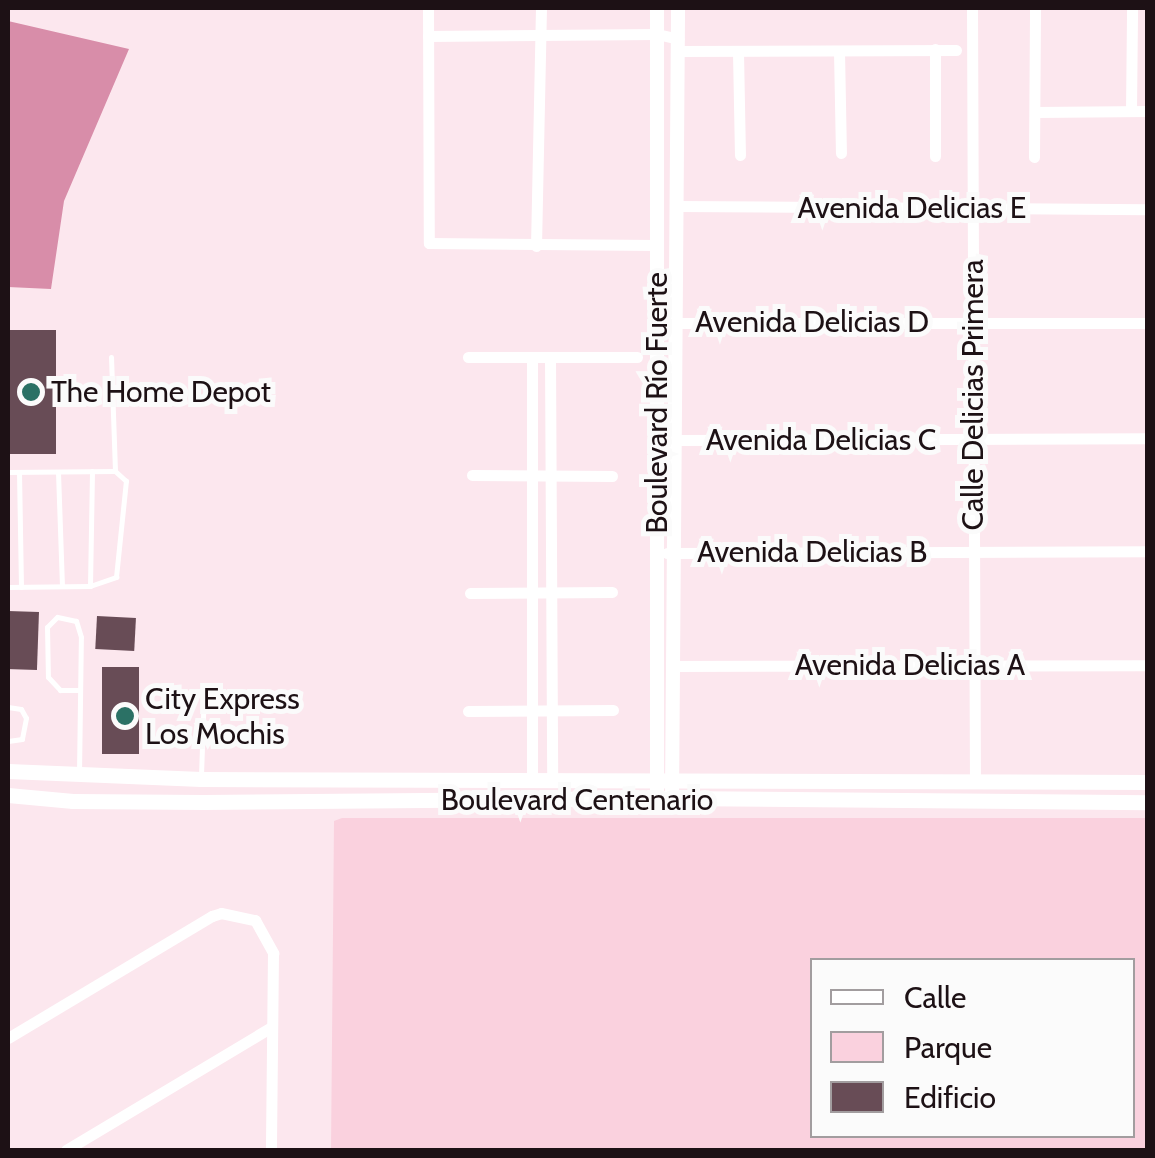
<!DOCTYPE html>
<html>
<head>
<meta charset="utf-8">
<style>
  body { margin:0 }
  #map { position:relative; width:1155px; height:1158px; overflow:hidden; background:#fce7ee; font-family:Cabin,sans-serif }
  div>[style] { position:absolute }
  .green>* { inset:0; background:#fad1de }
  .forest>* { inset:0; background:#d88da9 }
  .building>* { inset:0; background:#684c56; transform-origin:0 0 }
  .service>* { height:5px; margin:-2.5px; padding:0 2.5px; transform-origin:2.5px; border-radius:2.5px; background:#fff }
  .minor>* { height:11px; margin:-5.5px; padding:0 5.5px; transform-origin:5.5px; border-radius:5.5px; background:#fff }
  .tertiary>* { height:14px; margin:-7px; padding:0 7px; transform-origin:7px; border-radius:7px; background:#fff }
  .secondary>* { height:15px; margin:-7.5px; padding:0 7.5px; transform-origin:7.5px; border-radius:7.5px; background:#fff }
  .dots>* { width:28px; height:28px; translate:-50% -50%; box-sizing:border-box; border:5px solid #fbfbfb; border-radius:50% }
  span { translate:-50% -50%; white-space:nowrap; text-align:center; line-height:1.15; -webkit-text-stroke:10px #fbfbfb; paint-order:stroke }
  .street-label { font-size:30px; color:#1d1115 }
  .poi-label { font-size:30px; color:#1d1115 }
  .left { translate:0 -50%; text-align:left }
  .frame { position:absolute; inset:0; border:10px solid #1d1115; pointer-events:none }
  .legend { position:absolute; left:810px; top:958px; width:325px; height:180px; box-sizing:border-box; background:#fbfbfb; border:2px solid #a29d9f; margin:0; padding:12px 18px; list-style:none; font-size:30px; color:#1d1115 }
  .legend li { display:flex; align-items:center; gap:20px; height:50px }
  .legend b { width:50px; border:2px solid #a29d9f }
</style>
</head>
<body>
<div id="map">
  <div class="green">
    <div style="clip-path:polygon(evenodd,342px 818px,1147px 818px,1147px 1150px,331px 1150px,334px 821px,342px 818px,812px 960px,1132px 960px,1132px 1136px,812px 1136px,812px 960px)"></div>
  </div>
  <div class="forest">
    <div style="clip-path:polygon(8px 21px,129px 49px,64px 201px,51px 289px,8px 287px)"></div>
  </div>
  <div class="building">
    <div style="left:8px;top:330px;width:48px;height:124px"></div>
    <div style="left:8px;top:611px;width:31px;height:58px;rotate:2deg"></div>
    <div style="left:97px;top:616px;width:39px;height:33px;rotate:3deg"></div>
    <div style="left:102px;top:667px;width:37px;height:87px"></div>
  </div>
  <div class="service">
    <div style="left:8px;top:472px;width:107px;rotate:-0.5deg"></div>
    <div style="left:115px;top:471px;width:114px;rotate:-92deg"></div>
    <div style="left:19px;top:472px;width:115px;rotate:89deg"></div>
    <div style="left:58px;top:472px;width:114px;rotate:88deg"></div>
    <div style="left:90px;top:586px;width:115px;rotate:-89deg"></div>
    <div style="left:8px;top:587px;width:82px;rotate:-0.7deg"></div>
    <div style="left:90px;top:586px;width:28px;rotate:-19deg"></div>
    <div style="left:116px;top:577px;width:97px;rotate:-84.1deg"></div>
    <div style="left:126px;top:481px;width:15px;rotate:-138deg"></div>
    <div style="left:8px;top:707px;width:13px;rotate:9deg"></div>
    <div style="left:21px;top:709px;width:10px;rotate:61deg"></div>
    <div style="left:26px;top:718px;width:21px;rotate:101deg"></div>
    <div style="left:22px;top:739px;width:14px;rotate:172deg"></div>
    <div style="left:79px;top:773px;width:136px;rotate:-89.2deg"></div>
    <div style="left:81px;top:637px;width:17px;rotate:-107deg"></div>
    <div style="left:76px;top:621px;width:19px;rotate:-168deg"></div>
    <div style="left:57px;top:617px;width:14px;rotate:135deg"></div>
    <div style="left:47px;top:627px;width:50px;rotate:88.9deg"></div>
    <div style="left:48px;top:677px;width:18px;rotate:47deg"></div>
    <div style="left:60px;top:690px;width:20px"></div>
    <div style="left:201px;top:775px;width:86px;rotate:-88deg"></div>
  </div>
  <div class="minor">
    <div style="left:428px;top:8px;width:235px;rotate:89.8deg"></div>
    <div style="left:429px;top:243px;width:228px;rotate:0.5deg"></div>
    <div style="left:972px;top:8px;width:774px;rotate:89.78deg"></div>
    <div style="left:428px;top:36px;width:229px;rotate:-0.5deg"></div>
    <div style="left:657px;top:34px;width:22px;rotate:13deg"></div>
    <div style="left:935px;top:49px;width:107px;rotate:90deg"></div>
    <div style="left:678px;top:51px;width:278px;rotate:-0.2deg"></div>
    <div style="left:839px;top:51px;width:102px;rotate:88.9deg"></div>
    <div style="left:738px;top:52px;width:103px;rotate:88.9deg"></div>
    <div style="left:1131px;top:111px;width:103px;rotate:-89.4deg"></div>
    <div style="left:1036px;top:112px;width:112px;rotate:-0.5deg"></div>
    <div style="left:1034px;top:157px;width:149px;rotate:-89.6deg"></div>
    <div style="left:677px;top:206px;width:471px;rotate:0.4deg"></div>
    <div style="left:536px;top:246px;width:238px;rotate:-88.8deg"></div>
    <div style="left:657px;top:323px;width:491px"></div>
    <div style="left:468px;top:357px;width:169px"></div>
    <div style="left:532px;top:357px;width:424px;rotate:90deg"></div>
    <div style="left:550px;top:357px;width:424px;rotate:89.7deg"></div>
    <div style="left:675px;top:440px;width:473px;rotate:-0.2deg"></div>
    <div style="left:472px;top:475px;width:140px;rotate:0.4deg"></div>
    <div style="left:667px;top:553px;width:481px;rotate:-0.2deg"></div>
    <div style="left:470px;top:593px;width:142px;rotate:-0.4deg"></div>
    <div style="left:673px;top:666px;width:475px;rotate:-0.1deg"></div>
    <div style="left:468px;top:711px;width:145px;rotate:-0.4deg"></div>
    <div style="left:8px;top:1038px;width:238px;rotate:-30.9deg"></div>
    <div style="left:212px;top:916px;width:9px;rotate:-18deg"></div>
    <div style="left:221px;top:913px;width:35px;rotate:12deg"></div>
    <div style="left:255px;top:920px;width:38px;rotate:61deg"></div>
    <div style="left:273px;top:953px;width:197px;rotate:90.6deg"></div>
    <div style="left:66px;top:1150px;width:238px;rotate:-30.9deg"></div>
  </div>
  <div class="tertiary">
    <div style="left:657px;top:792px;width:784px;rotate:-90deg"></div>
    <div style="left:672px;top:798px;width:790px;rotate:-89.56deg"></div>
  </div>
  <div class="secondary">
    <div style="left:8px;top:771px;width:193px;rotate:2.4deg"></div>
    <div style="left:201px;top:779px;width:947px;rotate:0.18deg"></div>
    <div style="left:8px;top:795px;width:65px;rotate:5.3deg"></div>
    <div style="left:73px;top:801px;width:131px;rotate:0.4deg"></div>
    <div style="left:204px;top:802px;width:468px;rotate:-0.5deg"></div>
    <div style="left:672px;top:798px;width:476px;rotate:0.5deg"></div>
  </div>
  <div class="dots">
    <div style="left:31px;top:392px;background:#2b7165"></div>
    <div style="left:125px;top:716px;background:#2b7165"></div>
  </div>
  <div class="street-label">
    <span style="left:912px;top:208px">Avenida Delicias E</span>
    <span style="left:812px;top:322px">Avenida Delicias D</span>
    <span style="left:973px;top:395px;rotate:-90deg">Calle Delicias Primera</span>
    <span style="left:657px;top:403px;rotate:-90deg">Boulevard Río Fuerte</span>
    <span style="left:821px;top:440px">Avenida Delicias C</span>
    <span style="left:812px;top:552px">Avenida Delicias B</span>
    <span style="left:910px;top:665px">Avenida Delicias A</span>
    <span style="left:577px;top:800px">Boulevard Centenario</span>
  </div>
  <div class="poi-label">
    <span class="left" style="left:51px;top:392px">The Home Depot</span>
    <span class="left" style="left:145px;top:716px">City Express<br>Los Mochis</span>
  </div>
  <div class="frame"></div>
  <ul class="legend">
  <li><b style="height:12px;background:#fff"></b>Calle</li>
  <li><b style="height:28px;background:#fad1de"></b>Parque</li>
  <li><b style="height:28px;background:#684c56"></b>Edificio</li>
  </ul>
</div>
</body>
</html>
